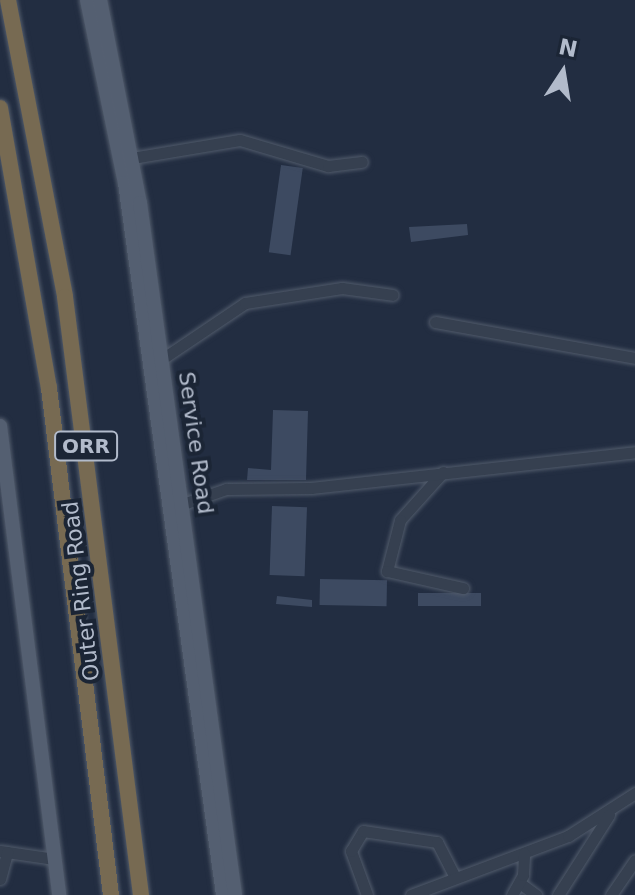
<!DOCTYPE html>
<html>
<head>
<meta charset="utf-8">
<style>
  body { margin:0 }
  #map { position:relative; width:635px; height:895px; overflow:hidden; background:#222d41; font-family:"DejaVu Sans",sans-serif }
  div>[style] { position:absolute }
  .building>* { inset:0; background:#3d4a61; transform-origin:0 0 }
  .roads { filter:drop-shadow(0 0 2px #515b6b) drop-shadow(0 0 2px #515b6b) }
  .minor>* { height:11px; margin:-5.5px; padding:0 5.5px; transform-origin:5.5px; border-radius:5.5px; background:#364050 }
  .major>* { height:14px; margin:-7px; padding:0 7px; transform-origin:7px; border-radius:7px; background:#545f71 }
  .highway>* { height:16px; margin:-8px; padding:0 8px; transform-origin:8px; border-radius:8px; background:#776a52 }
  span { translate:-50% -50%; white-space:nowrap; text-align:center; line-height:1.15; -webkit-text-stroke:8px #1b2535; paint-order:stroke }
  .shield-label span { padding:2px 6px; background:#1b2535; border:2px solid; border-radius:6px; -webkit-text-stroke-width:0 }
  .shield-label { font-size:20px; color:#b2bbcb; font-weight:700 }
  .street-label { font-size:22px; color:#b2bbcb }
  .north { position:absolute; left:523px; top:32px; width:80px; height:80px; -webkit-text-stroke:6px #1b2535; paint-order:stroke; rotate:12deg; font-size:22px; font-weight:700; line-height:32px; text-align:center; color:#b2bbcb }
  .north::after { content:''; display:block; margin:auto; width:28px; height:36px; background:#b2bbcb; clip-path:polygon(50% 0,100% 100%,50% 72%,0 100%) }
</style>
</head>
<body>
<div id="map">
  <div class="building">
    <div style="left:281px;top:165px;width:22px;height:88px;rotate:8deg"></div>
    <div style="clip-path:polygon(467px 224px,468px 235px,411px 242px,409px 227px)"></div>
    <div style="clip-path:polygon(273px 410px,308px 411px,306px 480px,247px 480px,248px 468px,271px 470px)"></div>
    <div style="left:272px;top:506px;width:35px;height:69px;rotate:2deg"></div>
    <div style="left:320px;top:579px;width:67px;height:26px;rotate:1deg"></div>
    <div style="left:481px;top:593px;width:13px;height:63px;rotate:90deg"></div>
    <div style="clip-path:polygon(277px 596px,312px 600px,312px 607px,276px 604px)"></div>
  </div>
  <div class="roads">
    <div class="minor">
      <div style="left:132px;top:158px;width:109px;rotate:-9.5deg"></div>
      <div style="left:240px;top:140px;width:92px;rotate:16.5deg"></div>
      <div style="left:328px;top:166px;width:34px;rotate:-7deg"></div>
      <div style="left:435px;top:322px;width:203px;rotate:10.2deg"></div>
      <div style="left:162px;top:359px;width:100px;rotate:-34deg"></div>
      <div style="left:245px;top:303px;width:98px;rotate:-8.8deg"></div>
      <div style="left:342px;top:288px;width:51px;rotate:7.8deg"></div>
      <div style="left:443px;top:472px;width:64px;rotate:131.9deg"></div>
      <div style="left:400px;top:520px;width:53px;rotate:104.3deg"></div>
      <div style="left:387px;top:571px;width:78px;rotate:12.6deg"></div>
      <div style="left:183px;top:504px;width:46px;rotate:-19.2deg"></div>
      <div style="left:226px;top:489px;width:85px;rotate:-0.7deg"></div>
      <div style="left:311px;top:488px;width:326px;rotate:-6.3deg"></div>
      <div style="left:0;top:851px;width:55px;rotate:8.4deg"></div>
      <div style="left:0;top:879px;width:28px;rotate:-75deg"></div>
      <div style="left:521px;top:884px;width:19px;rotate:36deg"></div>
      <div style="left:367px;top:895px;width:47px;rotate:-110deg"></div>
      <div style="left:351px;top:851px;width:23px;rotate:-59deg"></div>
      <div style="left:363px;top:831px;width:75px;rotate:8.5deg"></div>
      <div style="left:437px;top:842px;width:38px;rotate:63deg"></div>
      <div style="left:411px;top:895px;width:168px;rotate:-20.6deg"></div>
      <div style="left:568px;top:836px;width:80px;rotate:-32.7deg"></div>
      <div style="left:512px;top:895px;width:23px;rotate:-61deg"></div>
      <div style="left:523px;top:875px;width:22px;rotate:-87deg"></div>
      <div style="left:558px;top:895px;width:95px;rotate:-57.5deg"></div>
      <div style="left:611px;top:895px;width:42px;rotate:-55.6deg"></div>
    </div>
    <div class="major">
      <div style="left:87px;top:0;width:187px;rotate:78.3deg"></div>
      <div style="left:125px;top:183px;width:719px;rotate:82.16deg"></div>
      <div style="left:100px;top:0;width:207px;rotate:78.9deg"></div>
      <div style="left:140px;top:203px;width:698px;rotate:82.18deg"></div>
      <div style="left:0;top:426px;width:473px;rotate:82.8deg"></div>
    </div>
    <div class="highway">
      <div style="left:8px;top:0;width:302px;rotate:79.1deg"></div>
      <div style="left:65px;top:297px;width:603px;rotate:82.76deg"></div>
      <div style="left:0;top:108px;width:284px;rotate:80.1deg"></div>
      <div style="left:49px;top:388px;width:511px;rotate:83.03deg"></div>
    </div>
  </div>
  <div class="shield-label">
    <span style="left:86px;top:446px">ORR</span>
  </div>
  <div class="street-label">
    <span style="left:196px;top:443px;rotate:82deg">Service Road</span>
    <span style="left:81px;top:591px;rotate:-97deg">Outer Ring Road</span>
  </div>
  <div class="north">N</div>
</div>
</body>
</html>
